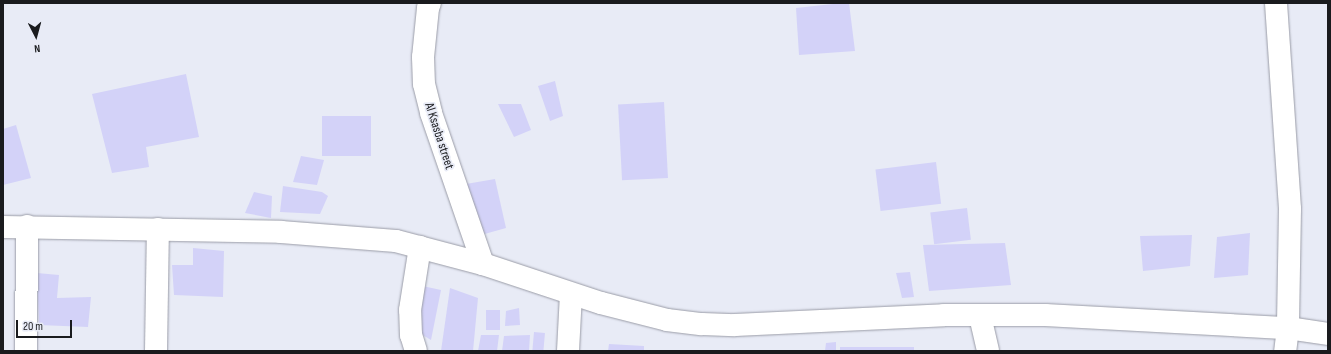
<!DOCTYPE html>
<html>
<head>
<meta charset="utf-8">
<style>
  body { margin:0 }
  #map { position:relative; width:1331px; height:354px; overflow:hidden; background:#e8ebf6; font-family:"Sofia Sans Condensed",sans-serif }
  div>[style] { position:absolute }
  .building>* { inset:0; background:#d3d2f8; transform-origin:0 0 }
  .roads { filter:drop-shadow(0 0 1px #9a9ca7) drop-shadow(0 0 1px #9a9ca7) }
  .minor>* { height:22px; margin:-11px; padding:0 11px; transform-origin:11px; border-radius:11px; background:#fff }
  span { translate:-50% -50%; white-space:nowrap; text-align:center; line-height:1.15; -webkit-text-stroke:3.5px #e8ebf6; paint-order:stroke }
  .street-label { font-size:13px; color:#1a1b1e }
  .frame { position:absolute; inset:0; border:4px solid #1a1b1e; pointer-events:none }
  .north { position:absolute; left:16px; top:16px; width:40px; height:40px; -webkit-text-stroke:3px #e8ebf6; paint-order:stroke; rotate:174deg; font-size:11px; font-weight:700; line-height:16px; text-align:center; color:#1a1b1e }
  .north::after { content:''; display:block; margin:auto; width:14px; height:18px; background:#1a1b1e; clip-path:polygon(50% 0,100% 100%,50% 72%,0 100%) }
  .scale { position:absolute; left:16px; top:320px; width:56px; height:18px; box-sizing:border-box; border:2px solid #1a1b1e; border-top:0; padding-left:5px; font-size:12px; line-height:14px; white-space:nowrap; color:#1a1b1e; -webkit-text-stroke:3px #e8ebf6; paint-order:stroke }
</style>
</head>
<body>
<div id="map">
  <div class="building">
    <div style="clip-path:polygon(842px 3px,849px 3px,855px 51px,799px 55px,796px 8px)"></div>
    <div style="clip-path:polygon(186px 74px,199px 137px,146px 147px,149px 167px,112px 173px,92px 94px)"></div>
    <div style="clip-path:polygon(555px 81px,563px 116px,550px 121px,538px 86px)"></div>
    <div style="left:664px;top:102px;width:76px;height:46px;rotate:87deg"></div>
    <div style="clip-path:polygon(498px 104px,521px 104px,531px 130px,514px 137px)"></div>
    <div style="left:322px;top:116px;width:49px;height:40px"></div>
    <div style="clip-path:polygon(16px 125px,31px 178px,3px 185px,3px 129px)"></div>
    <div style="clip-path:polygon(301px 156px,324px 160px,317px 185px,293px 182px)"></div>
    <div style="left:936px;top:162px;width:42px;height:61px;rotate:83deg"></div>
    <div style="clip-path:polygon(495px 179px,506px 228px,481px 235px,466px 184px)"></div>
    <div style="clip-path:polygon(283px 186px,322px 192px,328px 196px,320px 214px,280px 212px)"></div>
    <div style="clip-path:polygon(254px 192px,272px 196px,271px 218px,245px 213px)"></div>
    <div style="left:967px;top:208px;width:32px;height:37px;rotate:83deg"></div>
    <div style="clip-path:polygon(1250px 233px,1248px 275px,1214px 278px,1217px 237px)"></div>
    <div style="clip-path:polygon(1192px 235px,1190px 266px,1143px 271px,1140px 236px)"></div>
    <div style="clip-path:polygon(1005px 243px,1011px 285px,929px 291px,923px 245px)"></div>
    <div style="clip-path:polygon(193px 248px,224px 251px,223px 297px,174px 295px,172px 265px,193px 265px)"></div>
    <div style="clip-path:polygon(910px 272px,914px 297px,902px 298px,896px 273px)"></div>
    <div style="clip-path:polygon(37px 273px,59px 275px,57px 298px,91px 297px,88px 327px,39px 325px)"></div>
    <div style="clip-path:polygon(418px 285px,441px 290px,431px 340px,416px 331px)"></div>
    <div style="clip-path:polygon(450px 288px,478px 298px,473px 351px,441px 351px)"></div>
    <div style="clip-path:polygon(519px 308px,520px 325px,505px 326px,506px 311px)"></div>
    <div style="left:486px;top:310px;width:14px;height:20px"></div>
    <div style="left:534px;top:332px;width:11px;height:19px;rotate:5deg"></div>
    <div style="clip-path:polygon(481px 335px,499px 335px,497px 351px,478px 351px)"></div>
    <div style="clip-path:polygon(530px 335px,529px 351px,502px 351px,504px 336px)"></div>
    <div style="clip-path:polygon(836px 342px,836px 351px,825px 351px,826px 343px)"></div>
    <div style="clip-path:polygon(609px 344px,644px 346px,644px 351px,608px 351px)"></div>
    <div style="left:840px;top:347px;width:74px;height:4px"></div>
  </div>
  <div class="roads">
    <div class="minor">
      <div style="left:430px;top:3px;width:5px;rotate:112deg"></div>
      <div style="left:428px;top:8px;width:49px;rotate:95.8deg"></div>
      <div style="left:423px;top:57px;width:27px;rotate:88deg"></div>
      <div style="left:424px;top:84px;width:30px;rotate:76deg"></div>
      <div style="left:431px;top:113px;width:160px;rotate:71deg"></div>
      <div style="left:1276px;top:3px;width:206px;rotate:86.1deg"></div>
      <div style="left:1290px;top:209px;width:119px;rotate:91deg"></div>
      <div style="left:1288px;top:328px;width:23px;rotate:97deg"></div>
      <div style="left:3px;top:227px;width:278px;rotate:1deg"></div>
      <div style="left:281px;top:232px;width:115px;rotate:4.5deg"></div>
      <div style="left:396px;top:241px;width:90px;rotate:14.8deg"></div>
      <div style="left:483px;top:264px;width:124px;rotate:18.3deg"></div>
      <div style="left:601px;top:303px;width:68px;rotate:14.4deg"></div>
      <div style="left:667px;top:320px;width:35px;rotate:7deg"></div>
      <div style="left:702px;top:324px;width:33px;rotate:2deg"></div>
      <div style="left:735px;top:325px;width:209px;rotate:-2.7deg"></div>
      <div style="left:944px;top:315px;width:101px"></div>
      <div style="left:1045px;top:315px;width:243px;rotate:3.1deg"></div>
      <div style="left:1288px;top:328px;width:40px;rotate:8.5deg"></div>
      <div style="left:980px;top:316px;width:36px;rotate:77deg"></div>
      <div style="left:26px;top:351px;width:125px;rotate:-89.5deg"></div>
      <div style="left:156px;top:351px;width:122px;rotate:-89.1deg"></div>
      <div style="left:416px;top:351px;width:17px;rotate:-107deg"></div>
      <div style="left:411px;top:335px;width:25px;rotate:-92deg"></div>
      <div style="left:410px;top:310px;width:64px;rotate:-81deg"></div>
      <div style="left:568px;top:351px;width:57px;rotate:-87deg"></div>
    </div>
  </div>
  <div class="street-label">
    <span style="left:439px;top:136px;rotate:72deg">Al Ksasba street</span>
  </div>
  <div class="frame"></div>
  <div class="north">N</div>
  <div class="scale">20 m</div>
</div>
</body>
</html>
